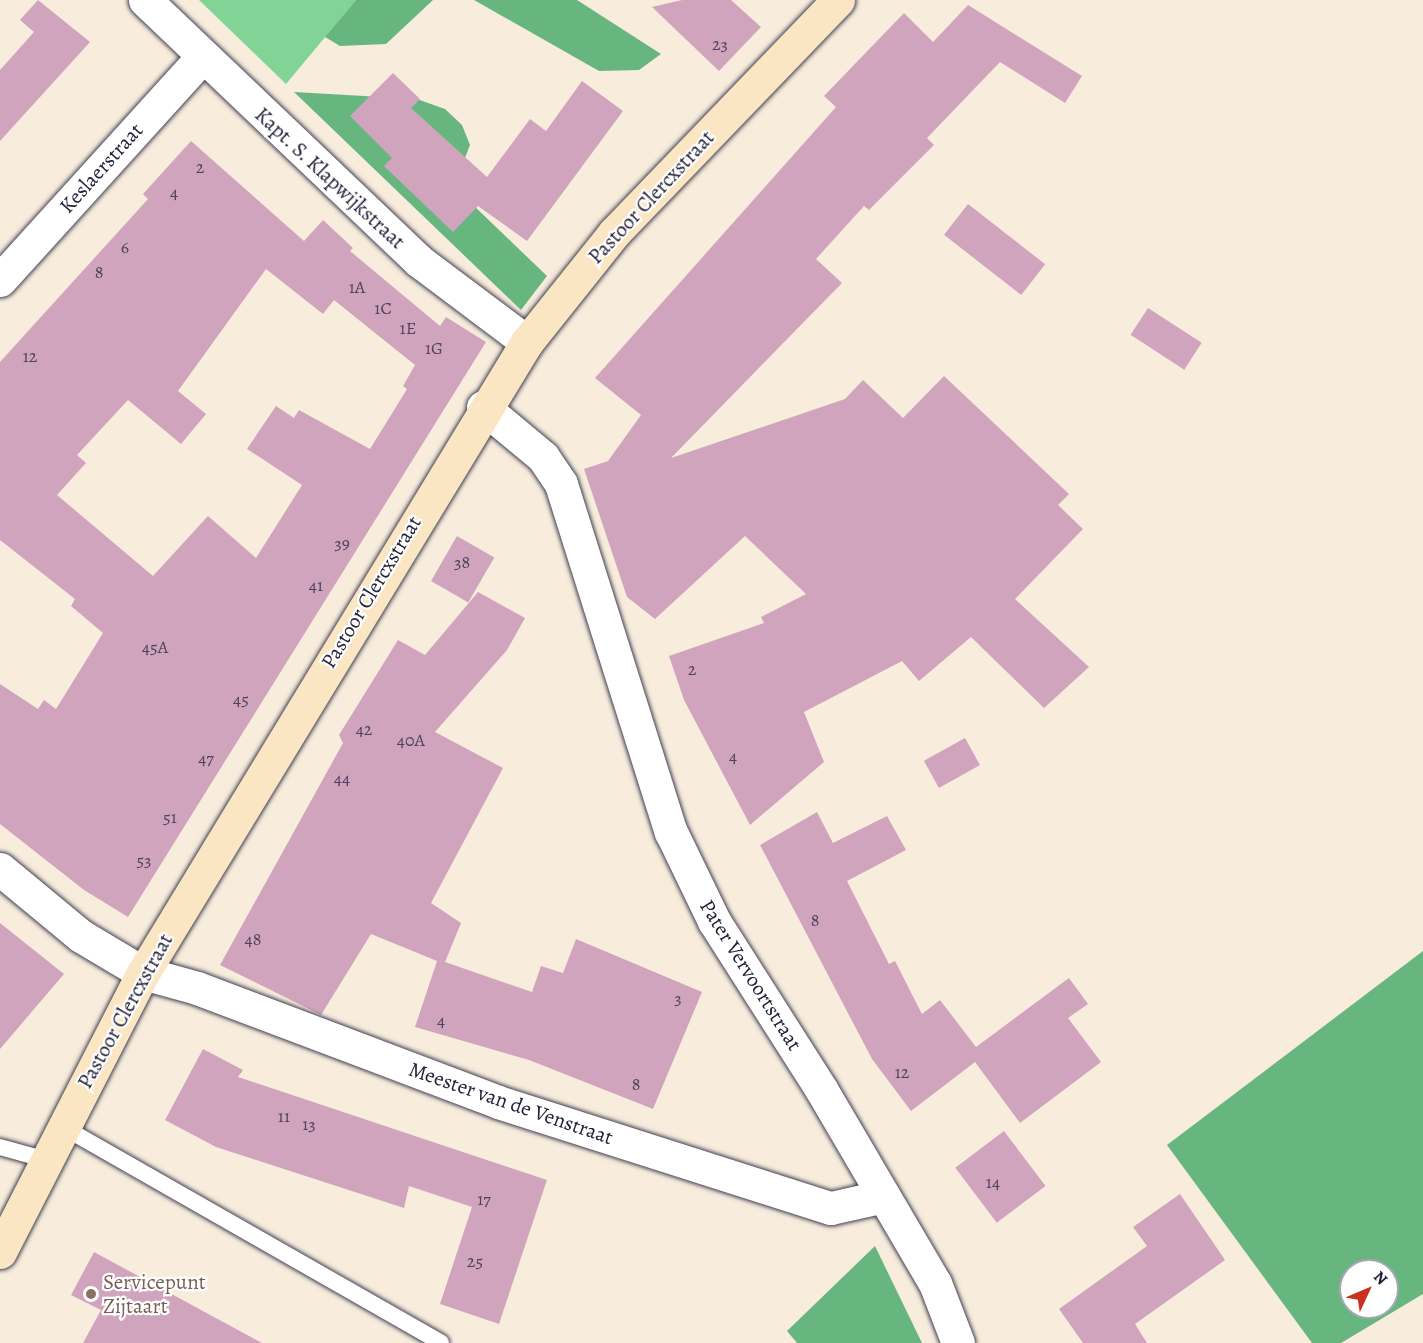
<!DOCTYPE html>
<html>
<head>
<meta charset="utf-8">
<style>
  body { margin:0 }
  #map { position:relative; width:1423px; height:1343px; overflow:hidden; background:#f8eddd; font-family:Alegreya,serif }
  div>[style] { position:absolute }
  .green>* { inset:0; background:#81d496 }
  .forest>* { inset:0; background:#68b67f }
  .building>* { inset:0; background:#d1a4bd; transform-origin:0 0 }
  .roads { filter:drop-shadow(0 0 2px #424053) drop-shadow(0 0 2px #424053) }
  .lane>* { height:16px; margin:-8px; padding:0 8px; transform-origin:8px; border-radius:8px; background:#fff }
  .street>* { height:33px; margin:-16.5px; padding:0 16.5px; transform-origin:16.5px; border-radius:16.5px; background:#fff }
  .secondary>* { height:33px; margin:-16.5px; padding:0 16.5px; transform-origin:16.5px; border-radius:16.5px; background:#fbe6c3 }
  .dots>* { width:16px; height:16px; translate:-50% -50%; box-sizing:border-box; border:3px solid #fff; border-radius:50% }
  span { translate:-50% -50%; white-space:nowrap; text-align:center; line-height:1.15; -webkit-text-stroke:4.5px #fff; paint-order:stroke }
  .number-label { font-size:18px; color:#4e425c }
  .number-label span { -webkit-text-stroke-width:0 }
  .street-label { font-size:21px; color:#22223b }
  .education-label { font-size:21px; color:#785e54 }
  .left { translate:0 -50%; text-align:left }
  .north { position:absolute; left:1339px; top:1259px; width:60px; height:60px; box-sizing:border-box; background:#fff; border:2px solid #a7a7b1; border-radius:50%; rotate:46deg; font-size:16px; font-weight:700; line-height:24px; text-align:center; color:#22223b }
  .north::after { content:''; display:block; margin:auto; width:21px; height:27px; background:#c8321e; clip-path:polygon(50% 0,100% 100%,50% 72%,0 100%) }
</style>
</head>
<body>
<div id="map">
  <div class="green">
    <div style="clip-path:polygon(199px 0,356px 0,286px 84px)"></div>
  </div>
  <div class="forest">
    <div style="clip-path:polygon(356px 0,433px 0,386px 44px,340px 46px,325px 37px)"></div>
    <div style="clip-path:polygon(474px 0,577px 0,661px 54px,639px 70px,599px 71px)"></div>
    <div style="clip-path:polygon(294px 92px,417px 99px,445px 109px,462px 125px,470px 145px,463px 163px,471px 203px,547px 276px,521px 310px)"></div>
    <div style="clip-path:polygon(evenodd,1423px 951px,1423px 1294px,1341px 1343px,1312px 1343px,1167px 1145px,1423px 951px,1351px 1271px,1387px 1271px,1387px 1307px,1351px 1307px,1351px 1271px)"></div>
    <div style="clip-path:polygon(875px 1246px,922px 1343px,797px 1343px,787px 1331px)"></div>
  </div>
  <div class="building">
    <div style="clip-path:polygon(38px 0,90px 42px,0 141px,0 70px,34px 32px,20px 20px)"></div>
    <div style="clip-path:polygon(682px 0,731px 0,761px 27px,719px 71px,652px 7px)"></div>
    <div style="clip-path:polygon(968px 5px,1082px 76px,1065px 103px,1000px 62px,927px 138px,934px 145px,869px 210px,864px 206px,816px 259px,842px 283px,671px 458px,845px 399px,863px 380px,903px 418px,944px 376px,1069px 494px,1058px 505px,1083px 529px,1015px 599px,1089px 667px,1044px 708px,971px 637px,919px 681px,902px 661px,804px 712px,824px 762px,750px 825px,684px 700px,669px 656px,764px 623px,761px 617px,806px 594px,745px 536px,655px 619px,627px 597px,584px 469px,608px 461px,641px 415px,595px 378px,836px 107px,824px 96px,904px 13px,933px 42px)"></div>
    <div style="clip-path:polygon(393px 73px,420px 99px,411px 108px,487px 177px,530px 119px,546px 131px,582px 81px,623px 111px,527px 241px,478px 206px,453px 232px,384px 166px,392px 158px,350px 116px)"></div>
    <div style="clip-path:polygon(evenodd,191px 141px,304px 241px,323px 220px,353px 248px,350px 251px,440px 326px,446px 317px,486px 342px,128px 917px,84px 890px,0 824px,0 684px,38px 709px,44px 700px,56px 709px,103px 633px,71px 606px,75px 599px,0 540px,0 362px,148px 199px,143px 194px,191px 141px,266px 269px,323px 314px,334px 300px,415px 365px,403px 386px,407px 389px,370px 449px,299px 410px,294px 418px,276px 406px,247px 449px,302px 485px,256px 558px,208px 516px,153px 576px,57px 495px,86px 463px,77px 455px,128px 400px,181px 444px,206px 414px,178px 391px,266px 269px)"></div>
    <div style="left:968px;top:204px;width:98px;height:39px;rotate:38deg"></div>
    <div style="left:1148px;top:308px;width:64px;height:32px;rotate:33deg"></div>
    <div style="left:457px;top:536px;width:43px;height:52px;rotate:30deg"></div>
    <div style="clip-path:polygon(478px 592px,525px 618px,507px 650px,435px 732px,503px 768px,431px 903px,461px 923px,445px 962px,532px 992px,541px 966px,563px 973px,576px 939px,702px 992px,653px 1109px,529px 1060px,415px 1027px,437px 961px,371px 934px,321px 1015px,220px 965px,343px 743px,339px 735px,398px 640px,425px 655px)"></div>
    <div style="left:965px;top:738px;width:31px;height:47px;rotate:61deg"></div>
    <div style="clip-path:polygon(817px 812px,833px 843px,887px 816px,906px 850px,847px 881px,889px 964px,895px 961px,922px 1014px,940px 1000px,976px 1047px,1069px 978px,1088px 1004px,1068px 1018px,1101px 1062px,1020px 1123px,975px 1062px,911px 1111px,872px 1059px,760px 845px)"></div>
    <div style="clip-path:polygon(0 923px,64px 974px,0 1049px)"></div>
    <div style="clip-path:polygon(203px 1049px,243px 1070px,238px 1077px,547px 1180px,499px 1324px,440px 1304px,472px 1207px,409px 1186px,404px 1208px,216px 1147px,165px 1120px)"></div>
    <div style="left:1004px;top:1131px;width:69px;height:61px;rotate:53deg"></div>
    <div style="clip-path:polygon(1180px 1194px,1225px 1260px,1135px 1324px,1147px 1343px,1083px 1343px,1059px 1309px,1147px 1246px,1133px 1227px)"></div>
    <div style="clip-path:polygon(94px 1252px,262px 1343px,83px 1343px,101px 1310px,71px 1295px)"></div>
  </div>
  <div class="roads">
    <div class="lane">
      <div style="left:63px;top:1127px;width:435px;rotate:29.7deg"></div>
      <div style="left:0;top:1147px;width:49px;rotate:15.5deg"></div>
    </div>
    <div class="street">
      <div style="left:145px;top:0;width:378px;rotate:43.6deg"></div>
      <div style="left:419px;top:261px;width:135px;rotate:36.9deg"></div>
      <div style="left:0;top:280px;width:301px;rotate:-47.8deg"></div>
      <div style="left:483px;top:407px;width:78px;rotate:39.8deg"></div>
      <div style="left:543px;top:457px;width:32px;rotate:56deg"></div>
      <div style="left:561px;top:484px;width:365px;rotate:72.5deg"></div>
      <div style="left:671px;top:832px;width:99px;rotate:64.2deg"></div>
      <div style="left:714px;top:921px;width:199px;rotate:57.5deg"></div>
      <div style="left:821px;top:1089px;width:225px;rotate:59.6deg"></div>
      <div style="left:935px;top:1283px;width:64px;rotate:69deg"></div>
      <div style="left:0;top:869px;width:105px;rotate:39.6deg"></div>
      <div style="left:81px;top:936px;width:72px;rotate:30.8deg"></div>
      <div style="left:143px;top:973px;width:56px;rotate:15.5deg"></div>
      <div style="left:197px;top:988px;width:322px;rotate:20.7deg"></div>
      <div style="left:498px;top:1102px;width:349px;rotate:17.7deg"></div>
      <div style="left:831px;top:1208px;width:54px;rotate:-12.8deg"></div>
    </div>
    <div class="secondary">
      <div style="left:0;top:1252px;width:314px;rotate:-62.9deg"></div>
      <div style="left:143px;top:973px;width:739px;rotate:-58.68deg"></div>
      <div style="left:527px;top:342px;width:139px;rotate:-51.4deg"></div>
      <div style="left:614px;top:233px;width:323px;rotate:-46.1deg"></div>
    </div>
  </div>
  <div class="dots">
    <div style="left:91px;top:1294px;background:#8d6e63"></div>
  </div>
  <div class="number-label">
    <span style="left:720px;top:44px">23</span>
    <span style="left:200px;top:167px">2</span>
    <span style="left:174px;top:192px">4</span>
    <span style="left:125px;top:247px">6</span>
    <span style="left:99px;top:272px">8</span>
    <span style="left:357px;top:287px">1A</span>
    <span style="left:383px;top:308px">1C</span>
    <span style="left:408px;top:328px">1E</span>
    <span style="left:434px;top:348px">1G</span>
    <span style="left:30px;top:356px">12</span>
    <span style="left:342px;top:543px">39</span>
    <span style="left:462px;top:562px">38</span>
    <span style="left:316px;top:585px">41</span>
    <span style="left:155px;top:647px">45A</span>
    <span style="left:692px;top:669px">2</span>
    <span style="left:241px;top:699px">45</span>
    <span style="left:364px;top:729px">42</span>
    <span style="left:411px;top:740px">40A</span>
    <span style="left:733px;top:756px">4</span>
    <span style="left:206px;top:758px">47</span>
    <span style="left:342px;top:778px">44</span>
    <span style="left:170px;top:817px">51</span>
    <span style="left:144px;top:860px">53</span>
    <span style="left:815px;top:920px">8</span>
    <span style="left:253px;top:939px">48</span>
    <span style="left:678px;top:998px">3</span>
    <span style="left:441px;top:1020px">4</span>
    <span style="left:902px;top:1072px">12</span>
    <span style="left:636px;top:1084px">8</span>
    <span style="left:284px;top:1116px">11</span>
    <span style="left:309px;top:1124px">13</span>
    <span style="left:993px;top:1182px">14</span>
    <span style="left:484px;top:1199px">17</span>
    <span style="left:475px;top:1261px">25</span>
  </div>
  <div class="street-label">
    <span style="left:101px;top:168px;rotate:-48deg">Keslaerstraat</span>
    <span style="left:330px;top:178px;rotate:43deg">Kapt. S. Klapwijkstraat</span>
    <span style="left:651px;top:197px;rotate:-47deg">Pastoor Clercxstraat</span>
    <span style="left:371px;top:592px;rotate:-59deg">Pastoor Clercxstraat</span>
    <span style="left:751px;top:975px;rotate:58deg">Pater Vervoortstraat</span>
    <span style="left:125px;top:1011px;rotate:-61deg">Pastoor Clercxstraat</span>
    <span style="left:511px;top:1103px;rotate:19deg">Meester van de Venstraat</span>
  </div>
  <div class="education-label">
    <span class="left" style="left:103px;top:1294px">Servicepunt<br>Zijtaart</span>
  </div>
  <div class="north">N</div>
</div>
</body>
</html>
